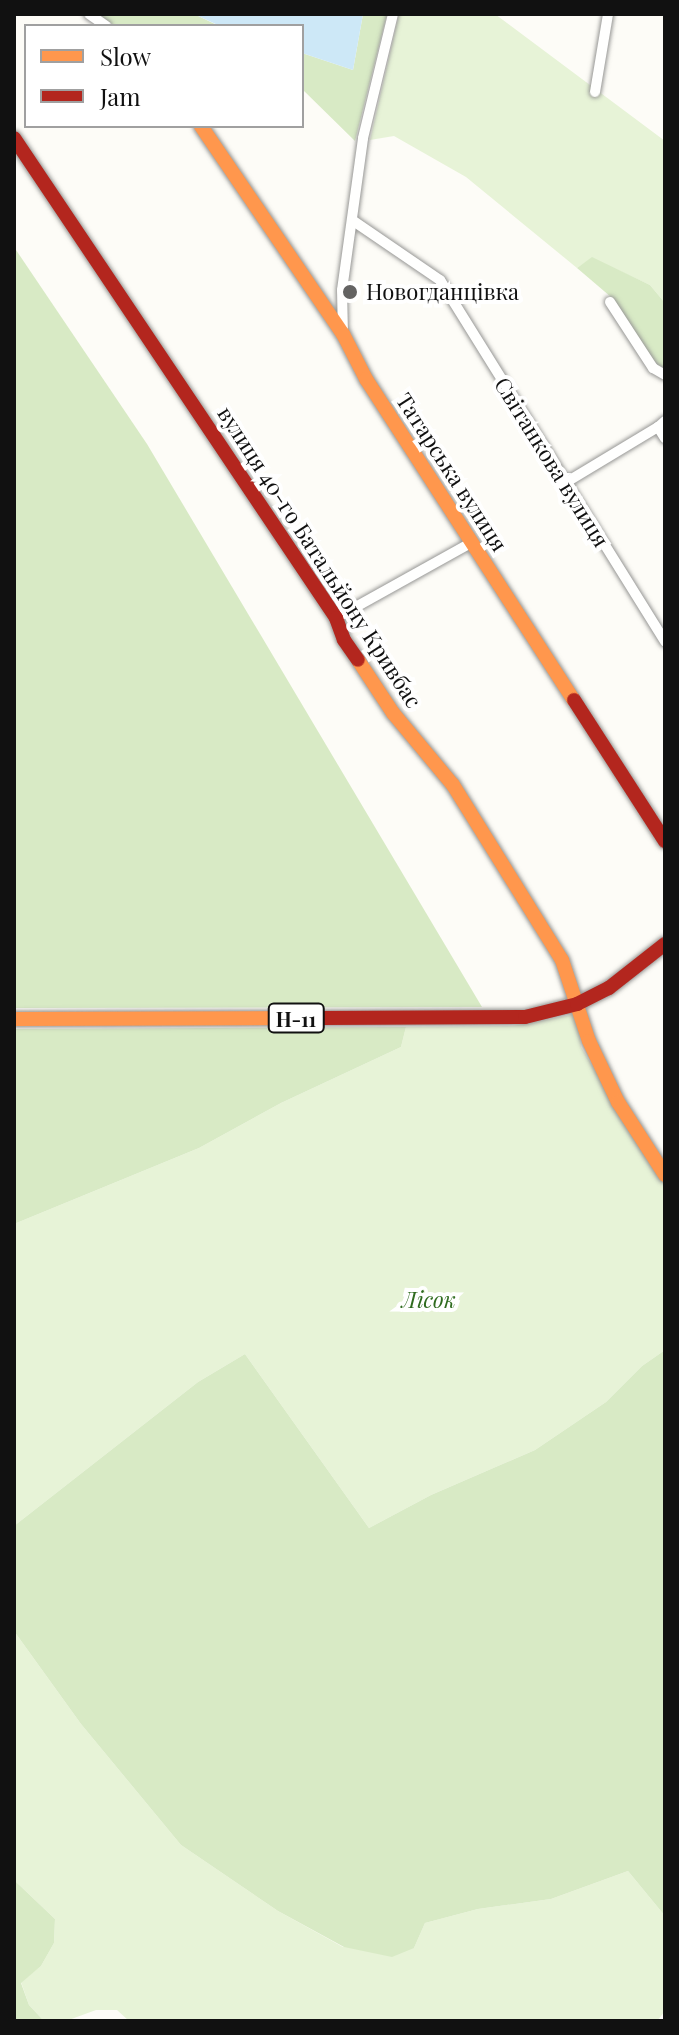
<!DOCTYPE html>
<html>
<head>
<meta charset="utf-8">
<style>
  body { margin:0 }
  #map { position:relative; width:679px; height:2035px; overflow:hidden; background:#fdfcf7; font-family:"Playfair Display",serif }
  div>[style] { position:absolute }
  .green>* { inset:0; background:#e7f3d7 }
  .forest>* { inset:0; background:#d8eac5 }
  .water>* { inset:0; background:#cde8f7 }
  .roads { filter:drop-shadow(0 0 2px #979795) drop-shadow(0 0 2px #979795) }
  .street>* { height:10px; margin:-5px; padding:0 5px; transform-origin:5px; border-radius:5px; background:#fffffe }
  .slow>* { height:14px; margin:-7px; padding:0 7px; transform-origin:7px; border-radius:7px; background:#ff974d }
  .jam>* { height:14px; margin:-7px; padding:0 7px; transform-origin:7px; border-radius:7px; background:#b3261e }
  .dots>* { width:22px; height:22px; translate:-50% -50%; box-sizing:border-box; border:4px solid #fff; border-radius:50% }
  span { translate:-50% -50%; white-space:nowrap; text-align:center; line-height:1.15; -webkit-text-stroke:8px #fff; paint-order:stroke }
  .shield-label span { padding:2px 6px; background:#fff; border:2px solid; border-radius:6px; -webkit-text-stroke-width:0 }
  .shield-label { font-size:20px; color:#111; font-weight:700 }
  .poi-label { font-size:22px; color:#111 }
  .left { translate:0 -50%; text-align:left }
  .street-label { font-size:22px; color:#111 }
  .park-label { font-size:22px; color:#2f6b1f; font-style:italic }
  .frame { position:absolute; inset:0; border:16px solid #111; pointer-events:none }
  .legend { position:absolute; left:24px; top:24px; width:280px; height:104px; box-sizing:border-box; background:#fff; border:2px solid #a0a0a0; margin:0; padding:10px 14px; list-style:none; font-size:24px; color:#111 }
  .legend li { display:flex; align-items:center; gap:16px; height:40px }
  .legend b { width:40px; border:2px solid #a0a0a0 }
</style>
</head>
<body>
<div id="map">
  <div class="green">
    <div style="clip-path:polygon(399px 14px,495px 14px,665px 141px,665px 303px,650px 285px,592px 258px,577px 268px,466px 177px,394px 136px,370px 140px)"></div>
    <div style="clip-path:polygon(577px 1014px,581px 1047px,665px 1186px,665px 1350px,642px 1366px,606px 1402px,535px 1450px,431px 1495px,369px 1528px,245px 1354px,198px 1382px,14px 1526px,14px 1224px,199px 1148px,281px 1103px,401px 1047px,406px 1027px,513px 1026px)"></div>
    <div style="clip-path:polygon(14px 1631px,81px 1724px,181px 1845px,278px 1911px,343px 1947px,414px 1948px,425px 1923px,478px 1909px,551px 1899px,628px 1871px,665px 1916px,665px 2011px,657px 2021px,129px 2021px,117px 2010px,96px 2010px,66px 2021px,43px 2020px,29px 2005px,21px 1982px,41px 1966px,54px 1943px,55px 1919px,14px 1880px)"></div>
  </div>
  <div class="forest">
    <div style="clip-path:polygon(99px 14px,194px 14px,219px 26px,114px 26px)"></div>
    <div style="clip-path:polygon(363px 14px,387px 14px,355px 141px,302px 89px,302px 53px,353px 70px)"></div>
    <div style="clip-path:polygon(14px 247px,147px 444px,482px 1007px,14px 1008px)"></div>
    <div style="clip-path:polygon(592px 257px,650px 285px,665px 303px,665px 368px,658px 365px,634px 336px,611px 297px,577px 268px)"></div>
    <div style="clip-path:polygon(406px 1027px,401px 1047px,281px 1103px,199px 1148px,14px 1224px,14px 1029px)"></div>
    <div style="clip-path:polygon(665px 1350px,665px 1916px,628px 1871px,551px 1899px,478px 1909px,425px 1923px,414px 1948px,392px 1957px,344px 1947px,278px 1911px,181px 1845px,81px 1724px,14px 1631px,14px 1526px,198px 1382px,245px 1354px,369px 1528px,431px 1495px,535px 1450px,606px 1402px,642px 1366px)"></div>
    <div style="clip-path:polygon(14px 1880px,55px 1919px,54px 1943px,41px 1966px,21px 1983px,29px 2005px,43px 2020px,54px 2021px,14px 2021px)"></div>
  </div>
  <div class="water">
    <div style="clip-path:polygon(194px 14px,363px 14px,353px 70px,302px 53px,302px 26px,220px 26px)"></div>
  </div>
  <div class="roads">
    <div class="street">
      <div style="left:89px;top:14px;width:21px;rotate:35deg"></div>
      <div style="left:595px;top:92px;width:79px;rotate:-80.5deg"></div>
      <div style="left:352px;top:220px;width:107px;rotate:34.3deg"></div>
      <div style="left:440px;top:280px;width:426px;rotate:58.1deg"></div>
      <div style="left:610px;top:302px;width:79px;rotate:56.9deg"></div>
      <div style="left:653px;top:368px;width:14px;rotate:30deg"></div>
      <div style="left:343px;top:334px;width:44px;rotate:-91.3deg"></div>
      <div style="left:342px;top:290px;width:153px;rotate:-82.1deg"></div>
      <div style="left:363px;top:138px;width:128px;rotate:-76.4deg"></div>
      <div style="left:665px;top:421px;width:9px;rotate:139deg"></div>
      <div style="left:658px;top:427px;width:13px;rotate:58deg"></div>
      <div style="left:565px;top:483px;width:109px;rotate:-31.1deg"></div>
      <div style="left:336px;top:618px;width:154px;rotate:-29.1deg"></div>
    </div>
    <div class="slow">
      <div style="left:201px;top:126px;width:252px;rotate:55.7deg"></div>
      <div style="left:343px;top:334px;width:51px;rotate:62.9deg"></div>
      <div style="left:366px;top:379px;width:382px;rotate:57.1deg"></div>
      <div style="left:358px;top:660px;width:64px;rotate:56.6deg"></div>
      <div style="left:393px;top:713px;width:94px;rotate:50.2deg"></div>
      <div style="left:453px;top:785px;width:206px;rotate:58.1deg"></div>
      <div style="left:562px;top:960px;width:85px;rotate:71.6deg"></div>
      <div style="left:589px;top:1041px;width:68px;rotate:64.6deg"></div>
      <div style="left:618px;top:1102px;width:87px;rotate:57.2deg"></div>
      <div style="left:14px;top:1019px;width:307px;rotate:-0.2deg"></div>
    </div>
    <div class="jam">
      <div style="left:14px;top:138px;width:578px;rotate:56.14deg"></div>
      <div style="left:336px;top:618px;width:23px;rotate:70deg"></div>
      <div style="left:344px;top:640px;width:24px;rotate:55deg"></div>
      <div style="left:574px;top:700px;width:168px;rotate:57.2deg"></div>
      <div style="left:321px;top:1018px;width:204px;rotate:-0.3deg"></div>
      <div style="left:525px;top:1017px;width:54px;rotate:-14deg"></div>
      <div style="left:577px;top:1004px;width:36px;rotate:-27deg"></div>
      <div style="left:609px;top:988px;width:71px;rotate:-38.2deg"></div>
    </div>
  </div>
  <div class="dots">
    <div style="left:350px;top:292px;background:#646362"></div>
  </div>
  <div class="shield-label">
    <span style="left:296px;top:1018px">Н-11</span>
  </div>
  <div class="poi-label">
    <span class="left" style="left:366px;top:292px">Новогданцівка</span>
  </div>
  <div class="street-label">
    <span style="left:552px;top:462px;rotate:58deg">Світанкова вулиця</span>
    <span style="left:452px;top:472px;rotate:57deg">Татарська вулиця</span>
    <span style="left:320px;top:557px;rotate:57deg">вулиця 40-го Батальйону Кривбас</span>
  </div>
  <div class="park-label">
    <span style="left:429px;top:1300px">Лісок</span>
  </div>
  <div class="frame"></div>
  <ul class="legend">
  <li><b style="height:10px;background:#ff974d"></b>Slow</li>
  <li><b style="height:10px;background:#b3261e"></b>Jam</li>
  </ul>
</div>
</body>
</html>
